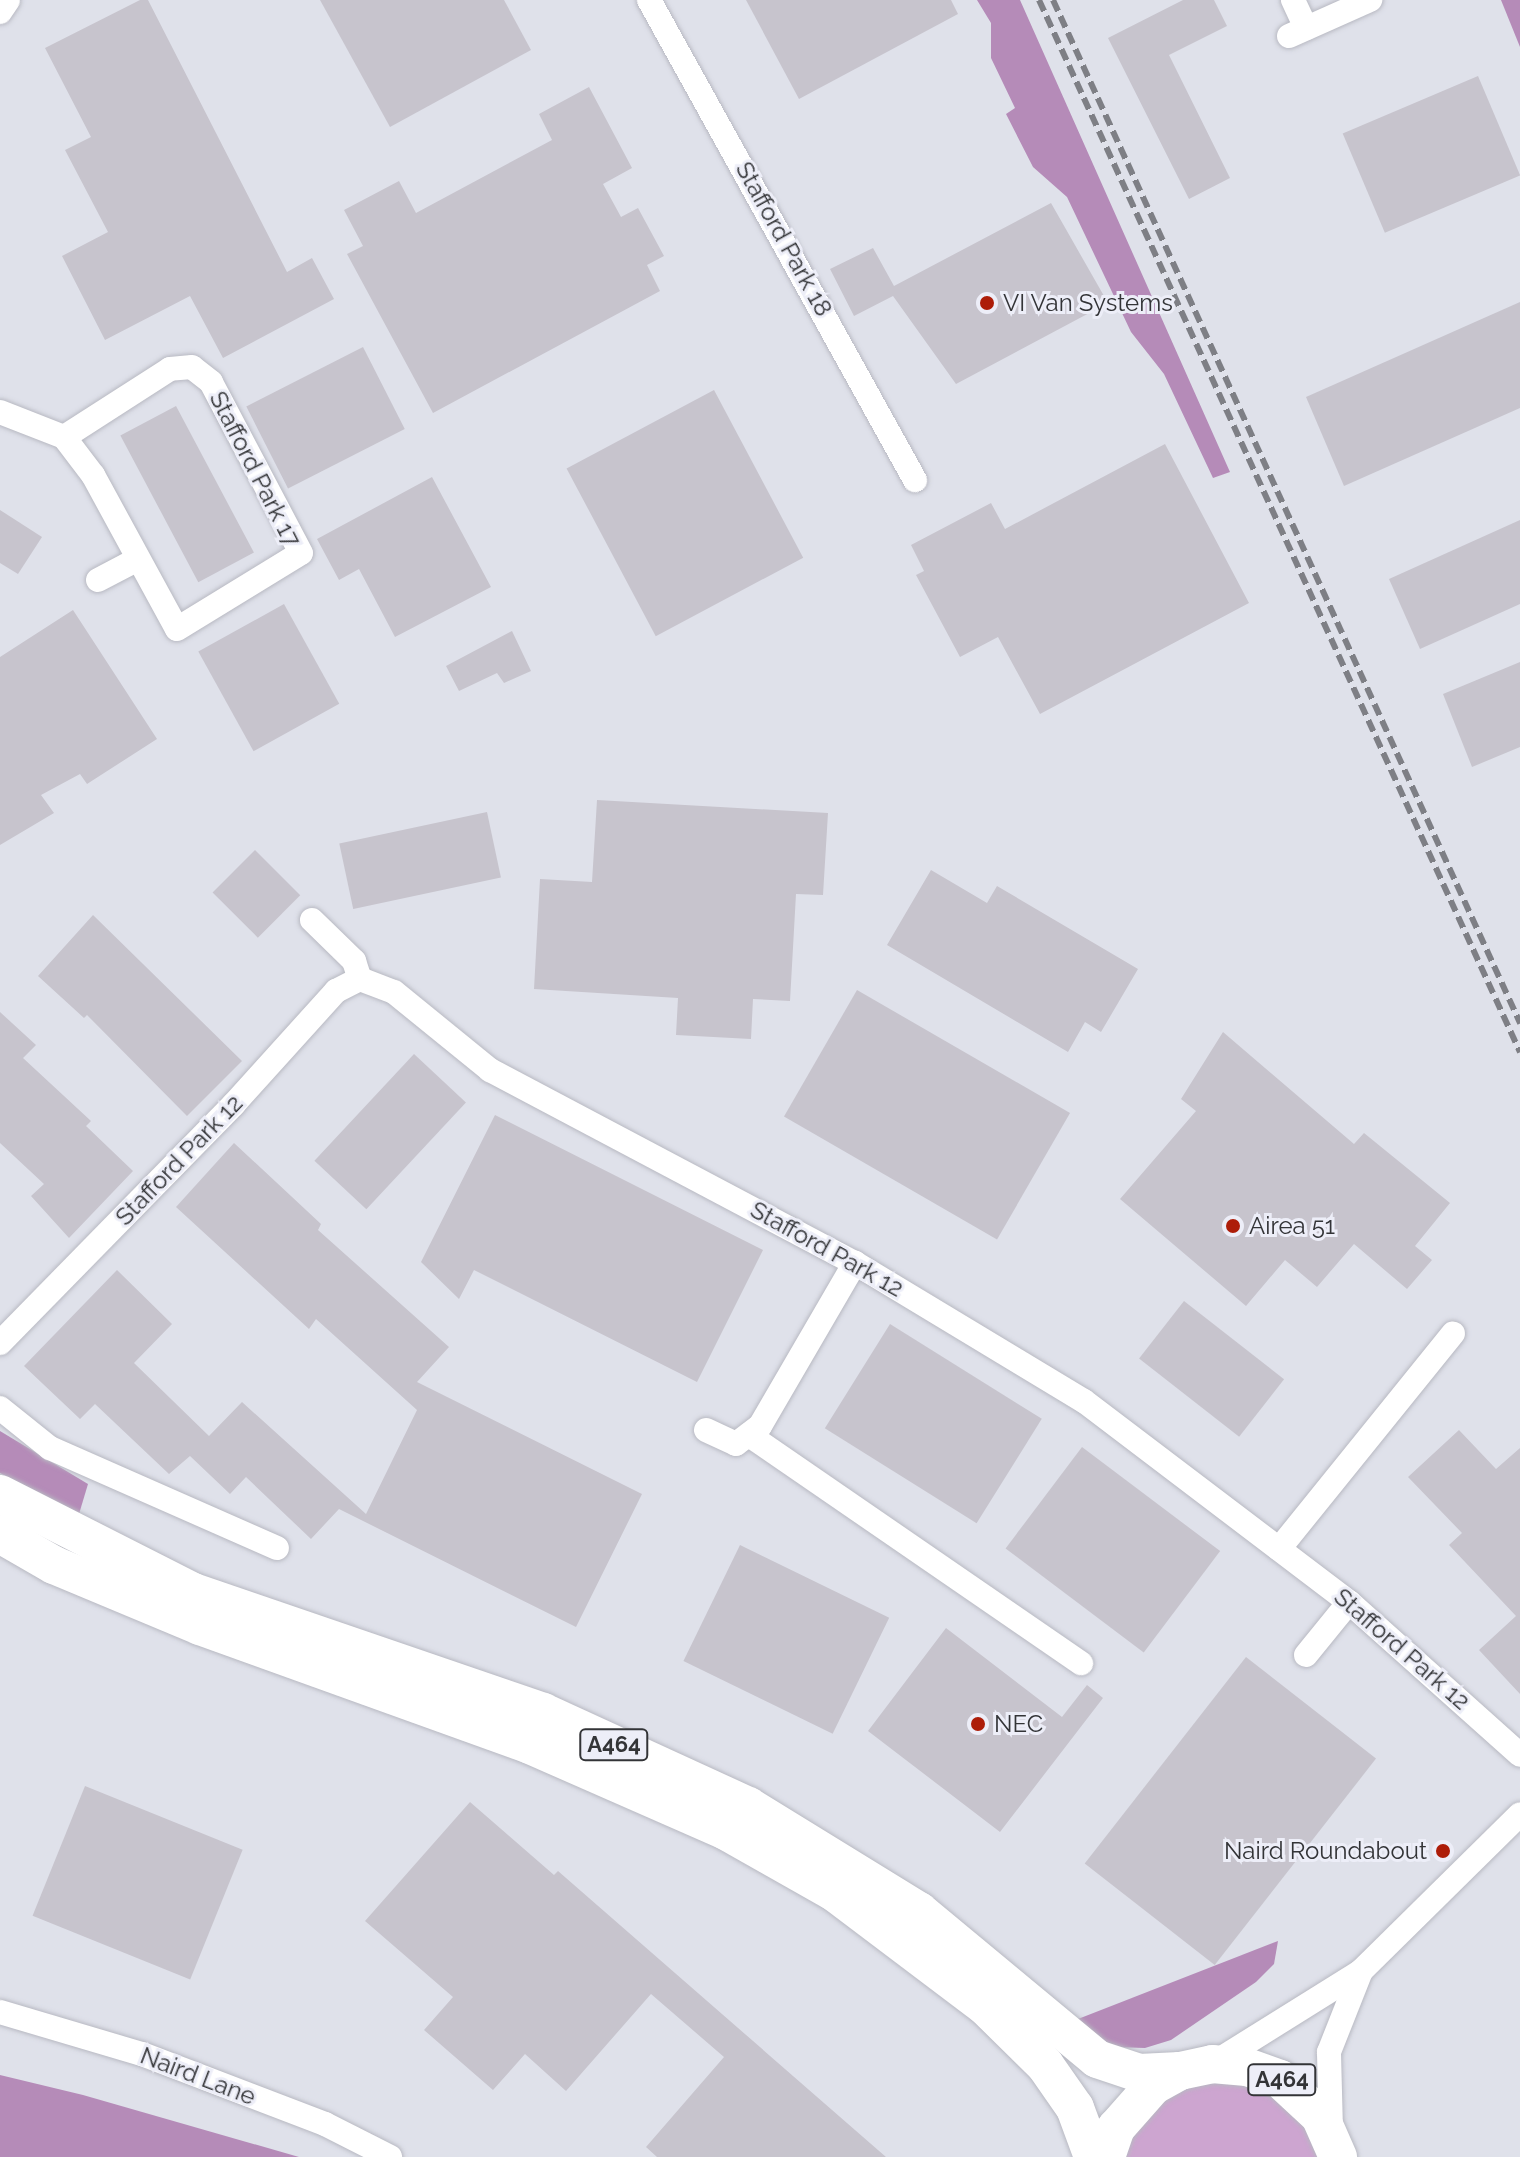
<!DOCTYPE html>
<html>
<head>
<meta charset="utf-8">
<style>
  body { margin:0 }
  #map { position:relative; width:1520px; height:2157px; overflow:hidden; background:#dfe1ea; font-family:Raleway,sans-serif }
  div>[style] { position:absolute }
  .green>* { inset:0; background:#cda5d0 }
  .forest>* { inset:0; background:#b58bb8 }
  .building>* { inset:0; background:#c7c4cd; transform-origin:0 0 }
  .roads { filter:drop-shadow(0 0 2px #b8b9c2) drop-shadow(0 0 2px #b8b9c2) }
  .minor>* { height:24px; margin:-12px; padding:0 12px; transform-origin:12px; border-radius:12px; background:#fff }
  .trunk>* { height:38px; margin:-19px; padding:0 19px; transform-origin:19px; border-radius:19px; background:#fff }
  .rail>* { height:6px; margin-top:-3px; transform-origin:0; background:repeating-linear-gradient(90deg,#7e7f85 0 12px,transparent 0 18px) }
  .dots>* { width:22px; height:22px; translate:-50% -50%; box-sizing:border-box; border:4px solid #edeef8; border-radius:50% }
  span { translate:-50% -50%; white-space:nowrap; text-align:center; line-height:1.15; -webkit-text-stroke:6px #edeef8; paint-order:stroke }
  .shield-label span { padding:2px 6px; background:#edeef8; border:2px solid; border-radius:6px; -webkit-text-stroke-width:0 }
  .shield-label { font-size:22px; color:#333437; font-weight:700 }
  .street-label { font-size:24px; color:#333437 }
  .poi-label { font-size:24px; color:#333437 }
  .left { translate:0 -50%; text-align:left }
  .right { translate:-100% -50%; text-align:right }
</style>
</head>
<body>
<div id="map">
  <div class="green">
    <div style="clip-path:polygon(1208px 2078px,1257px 2083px,1300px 2110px,1326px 2157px,1119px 2157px,1144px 2110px)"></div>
  </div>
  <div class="forest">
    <div style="clip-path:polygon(977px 0,1020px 0,1230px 472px,1213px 478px,1164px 374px,1131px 332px,1067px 197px,1033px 167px,1006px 114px,1015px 108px,991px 58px,991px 23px)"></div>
    <div style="clip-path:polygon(1501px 0,1520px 0,1520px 47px)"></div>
    <div style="clip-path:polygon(0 1431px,88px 1484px,79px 1514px,0 1473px)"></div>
    <div style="clip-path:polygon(1278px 1941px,1274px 1964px,1256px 1982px,1171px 2040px,1145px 2048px,1112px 2047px,1078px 2019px)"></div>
    <div style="clip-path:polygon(0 2075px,83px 2095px,299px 2157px,0 2157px)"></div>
  </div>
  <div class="building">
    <div style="clip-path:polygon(140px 0,148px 0,287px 272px,312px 258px,334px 299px,223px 358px,190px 296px,105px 340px,62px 256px,108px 232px,65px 150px,91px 137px,45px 48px)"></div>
    <div style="clip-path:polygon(320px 0,504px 0,531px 50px,390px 127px)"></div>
    <div style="clip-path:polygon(746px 0,951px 0,958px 14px,799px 99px)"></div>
    <div style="clip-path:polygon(1183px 0,1214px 0,1227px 26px,1169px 55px,1230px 178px,1189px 199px,1108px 38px)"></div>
    <div style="left:1478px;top:76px;width:108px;height:147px;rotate:67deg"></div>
    <div style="clip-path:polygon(589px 87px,632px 168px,603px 184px,621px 217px,638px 208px,664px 256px,647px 265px,660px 291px,433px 413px,347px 254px,363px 246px,344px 210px,399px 181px,416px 213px,552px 140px,539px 114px)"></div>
    <div style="clip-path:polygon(1051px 203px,1108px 303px,956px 384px,893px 296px,854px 316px,830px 269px,873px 248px,894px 286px)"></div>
    <div style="clip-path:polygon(1520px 302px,1520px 408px,1344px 486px,1306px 397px)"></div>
    <div style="left:363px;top:347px;width:92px;height:131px;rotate:63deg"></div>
    <div style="left:714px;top:390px;width:190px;height:167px;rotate:62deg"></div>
    <div style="left:176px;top:406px;width:166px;height:63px;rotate:62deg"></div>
    <div style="clip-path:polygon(1165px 444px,1249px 603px,1040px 714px,998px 637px,960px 657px,916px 575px,924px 571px,911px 545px,991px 503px,1005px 529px)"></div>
    <div style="clip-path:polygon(432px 477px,491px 587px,395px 637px,359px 569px,339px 580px,317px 539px)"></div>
    <div style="clip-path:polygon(0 510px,42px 537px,18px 574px,0 563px)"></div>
    <div style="clip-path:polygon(1520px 520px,1520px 604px,1420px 649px,1389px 579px)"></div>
    <div style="left:284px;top:604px;width:114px;height:98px;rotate:61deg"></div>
    <div style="clip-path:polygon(73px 610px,157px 739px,87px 784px,80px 774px,41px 795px,54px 813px,0 845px,0 657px)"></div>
    <div style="clip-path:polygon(512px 631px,531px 671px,504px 683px,497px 673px,459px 691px,446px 666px)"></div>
    <div style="clip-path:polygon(1520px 662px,1520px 747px,1472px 767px,1443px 694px)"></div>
    <div style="clip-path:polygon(597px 800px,828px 813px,823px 895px,796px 894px,790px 1001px,753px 999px,751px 1039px,676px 1035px,678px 998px,534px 989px,540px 879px,592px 882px)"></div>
    <div style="left:487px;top:812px;width:67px;height:151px;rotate:78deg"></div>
    <div style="left:255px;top:850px;width:64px;height:60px;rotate:45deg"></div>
    <div style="clip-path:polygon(931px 870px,987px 903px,997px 886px,1138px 969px,1101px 1032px,1085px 1022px,1068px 1052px,887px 945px)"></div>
    <div style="clip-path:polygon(93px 915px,242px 1061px,187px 1116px,87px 1015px,84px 1018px,38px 976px)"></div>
    <div style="left:857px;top:990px;width:246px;height:146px;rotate:30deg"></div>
    <div style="clip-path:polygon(0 1012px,36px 1045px,23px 1058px,91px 1121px,86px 1126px,133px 1171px,69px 1238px,31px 1196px,44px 1184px,0 1143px)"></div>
    <div style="clip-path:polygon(1223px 1032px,1354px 1144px,1364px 1133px,1450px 1203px,1415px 1246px,1432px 1260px,1407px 1289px,1354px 1244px,1317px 1287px,1285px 1260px,1246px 1306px,1120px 1199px,1196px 1111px,1181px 1099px)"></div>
    <div style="left:414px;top:1054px;width:71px;height:146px;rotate:43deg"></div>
    <div style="clip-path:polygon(495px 1115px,763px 1250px,697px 1382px,474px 1270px,459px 1299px,421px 1262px)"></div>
    <div style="clip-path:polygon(234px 1143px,321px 1224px,318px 1230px,449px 1347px,417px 1382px,642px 1494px,576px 1627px,339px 1509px,311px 1539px,246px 1477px,230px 1494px,190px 1456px,169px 1474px,95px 1404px,80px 1419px,24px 1366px,117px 1270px,172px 1324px,134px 1363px,209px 1436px,242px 1402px,366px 1514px,417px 1410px,316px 1319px,309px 1329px,176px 1207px)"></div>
    <div style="left:1184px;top:1301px;width:127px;height:73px;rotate:38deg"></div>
    <div style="left:890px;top:1324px;width:179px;height:123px;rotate:32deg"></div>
    <div style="clip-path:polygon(1459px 1430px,1496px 1469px,1520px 1448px,1520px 1694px,1479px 1650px,1516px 1616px,1449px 1545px,1462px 1533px,1408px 1477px)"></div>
    <div style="left:1082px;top:1447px;width:173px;height:127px;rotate:37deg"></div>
    <div style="left:740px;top:1545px;width:166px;height:129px;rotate:26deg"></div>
    <div style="clip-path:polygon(946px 1628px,1062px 1717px,1087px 1685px,1103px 1698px,1000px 1832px,868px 1731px)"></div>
    <div style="left:1246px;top:1657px;width:165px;height:262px;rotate:38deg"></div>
    <div style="left:85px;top:1786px;width:170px;height:140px;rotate:22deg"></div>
    <div style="clip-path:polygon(470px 1802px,554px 1875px,558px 1871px,886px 2157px,657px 2157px,646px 2147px,724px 2057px,651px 1994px,566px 2091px,525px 2054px,493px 2090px,424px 2030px,453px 1997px,365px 1921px)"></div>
  </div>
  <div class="roads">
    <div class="minor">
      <div style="left:649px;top:0;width:549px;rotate:61.01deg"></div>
      <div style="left:1293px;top:0;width:31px;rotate:65deg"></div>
      <div style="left:0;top:12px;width:14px;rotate:-56deg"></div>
      <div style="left:1289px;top:36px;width:89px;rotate:-24deg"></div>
      <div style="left:0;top:412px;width:69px;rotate:21.3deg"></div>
      <div style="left:64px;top:437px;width:48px;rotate:52.7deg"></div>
      <div style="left:93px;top:475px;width:175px;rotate:61.4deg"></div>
      <div style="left:177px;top:629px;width:145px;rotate:-31.5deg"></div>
      <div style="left:301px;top:553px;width:193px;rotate:-117.8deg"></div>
      <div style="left:211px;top:382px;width:24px;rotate:-142deg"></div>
      <div style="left:192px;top:367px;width:22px;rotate:175deg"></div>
      <div style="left:170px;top:369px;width:126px;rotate:147.3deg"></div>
      <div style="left:98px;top:580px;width:45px;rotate:-27.7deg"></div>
      <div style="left:312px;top:920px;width:59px;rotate:44.3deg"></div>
      <div style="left:354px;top:961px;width:19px;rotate:72deg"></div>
      <div style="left:360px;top:979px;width:36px;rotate:21deg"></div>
      <div style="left:394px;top:992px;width:124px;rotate:39.1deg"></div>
      <div style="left:490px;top:1070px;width:413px;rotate:27.9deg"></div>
      <div style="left:855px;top:1263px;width:267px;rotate:31.1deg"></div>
      <div style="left:1084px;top:1401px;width:333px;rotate:37.2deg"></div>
      <div style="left:1349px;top:1602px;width:229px;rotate:41.8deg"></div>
      <div style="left:0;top:1343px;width:333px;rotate:-45.6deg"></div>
      <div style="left:233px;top:1105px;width:154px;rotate:-47.9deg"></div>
      <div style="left:336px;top:991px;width:27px;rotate:-27deg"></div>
      <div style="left:0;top:1408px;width:64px;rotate:38.7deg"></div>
      <div style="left:50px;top:1448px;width:248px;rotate:23.8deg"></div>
      <div style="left:706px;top:1430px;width:33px;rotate:25deg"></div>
      <div style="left:736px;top:1444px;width:30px;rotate:-37deg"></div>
      <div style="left:760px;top:1426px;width:189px;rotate:-59.8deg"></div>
      <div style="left:749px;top:1435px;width:403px;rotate:34.5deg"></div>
      <div style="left:1279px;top:1549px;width:277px;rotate:-51.1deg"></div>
      <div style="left:1306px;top:1655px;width:68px;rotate:-50.9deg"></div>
      <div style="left:0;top:2012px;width:148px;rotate:16.5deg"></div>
      <div style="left:142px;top:2054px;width:196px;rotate:20.9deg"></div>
      <div style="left:325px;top:2124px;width:73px;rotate:26.9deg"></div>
      <div style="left:1214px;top:2063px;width:173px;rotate:-32deg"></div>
      <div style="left:1361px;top:1971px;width:223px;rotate:-44.6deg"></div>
      <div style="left:1331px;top:2130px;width:78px;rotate:-91.5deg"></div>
      <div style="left:1329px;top:2052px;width:87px;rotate:-68.4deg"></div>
    </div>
    <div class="trunk">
      <div style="left:0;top:1494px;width:216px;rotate:26.9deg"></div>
      <div style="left:193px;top:1592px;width:370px;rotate:18.9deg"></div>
      <div style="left:543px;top:1712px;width:226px;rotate:24.6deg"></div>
      <div style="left:748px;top:1806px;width:201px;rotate:31.6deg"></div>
      <div style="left:919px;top:1911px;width:231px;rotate:39.7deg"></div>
      <div style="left:1097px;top:2059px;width:44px;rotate:18.4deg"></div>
      <div style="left:1139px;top:2073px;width:41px;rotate:-2.8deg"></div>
      <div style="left:0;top:1534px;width:62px;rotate:29.9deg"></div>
      <div style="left:54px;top:1565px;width:158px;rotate:22.7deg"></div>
      <div style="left:200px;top:1626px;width:351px;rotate:19.8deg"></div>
      <div style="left:530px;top:1745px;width:214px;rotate:23.7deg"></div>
      <div style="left:726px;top:1831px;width:124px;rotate:29.5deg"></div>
      <div style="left:834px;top:1892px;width:189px;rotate:37.1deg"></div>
      <div style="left:985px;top:2006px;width:84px;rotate:44.5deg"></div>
      <div style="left:1045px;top:2065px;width:52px;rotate:55.1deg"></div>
      <div style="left:1075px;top:2108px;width:52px;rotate:69.8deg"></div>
      <div style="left:1106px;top:2157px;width:31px;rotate:-71deg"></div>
      <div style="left:1116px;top:2128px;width:56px;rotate:-48.6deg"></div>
      <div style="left:1153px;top:2086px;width:31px;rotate:-29deg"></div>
      <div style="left:1180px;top:2071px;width:33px;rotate:-12deg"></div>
      <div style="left:1212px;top:2064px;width:35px;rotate:5deg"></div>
      <div style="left:1247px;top:2067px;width:35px;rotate:20deg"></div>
      <div style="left:1280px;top:2079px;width:54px;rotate:42.8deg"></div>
      <div style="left:1320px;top:2116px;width:45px;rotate:66.3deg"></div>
    </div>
  </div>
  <div class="rail">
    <div style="left:1039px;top:0;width:1157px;rotate:65.43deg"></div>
    <div style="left:1053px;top:0;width:1125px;rotate:65.46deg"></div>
  </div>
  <div class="dots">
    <div style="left:987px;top:303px;background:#ad1d09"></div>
    <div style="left:1233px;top:1226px;background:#ad1d09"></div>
    <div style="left:978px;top:1724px;background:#ad1d09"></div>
    <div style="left:1443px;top:1851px;background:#ad1d09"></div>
  </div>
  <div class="shield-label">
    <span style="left:614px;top:1745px">A464</span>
    <span style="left:1282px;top:2080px">A464</span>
  </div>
  <div class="street-label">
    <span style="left:784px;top:239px;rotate:61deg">Stafford Park 18</span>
    <span style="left:255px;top:469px;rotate:63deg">Stafford Park 17</span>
    <span style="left:179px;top:1160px;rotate:-46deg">Stafford Park 12</span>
    <span style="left:827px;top:1249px;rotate:29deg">Stafford Park 12</span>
    <span style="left:1402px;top:1649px;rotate:41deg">Stafford Park 12</span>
    <span style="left:198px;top:2076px;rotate:21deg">Naird Lane</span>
  </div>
  <div class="poi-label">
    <span class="left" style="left:1003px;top:303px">VI Van Systems</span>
    <span class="left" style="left:1249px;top:1226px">Airea 51</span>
    <span class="left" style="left:994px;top:1724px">NEC</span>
    <span class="right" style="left:1427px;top:1851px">Naird Roundabout</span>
  </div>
</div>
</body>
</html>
